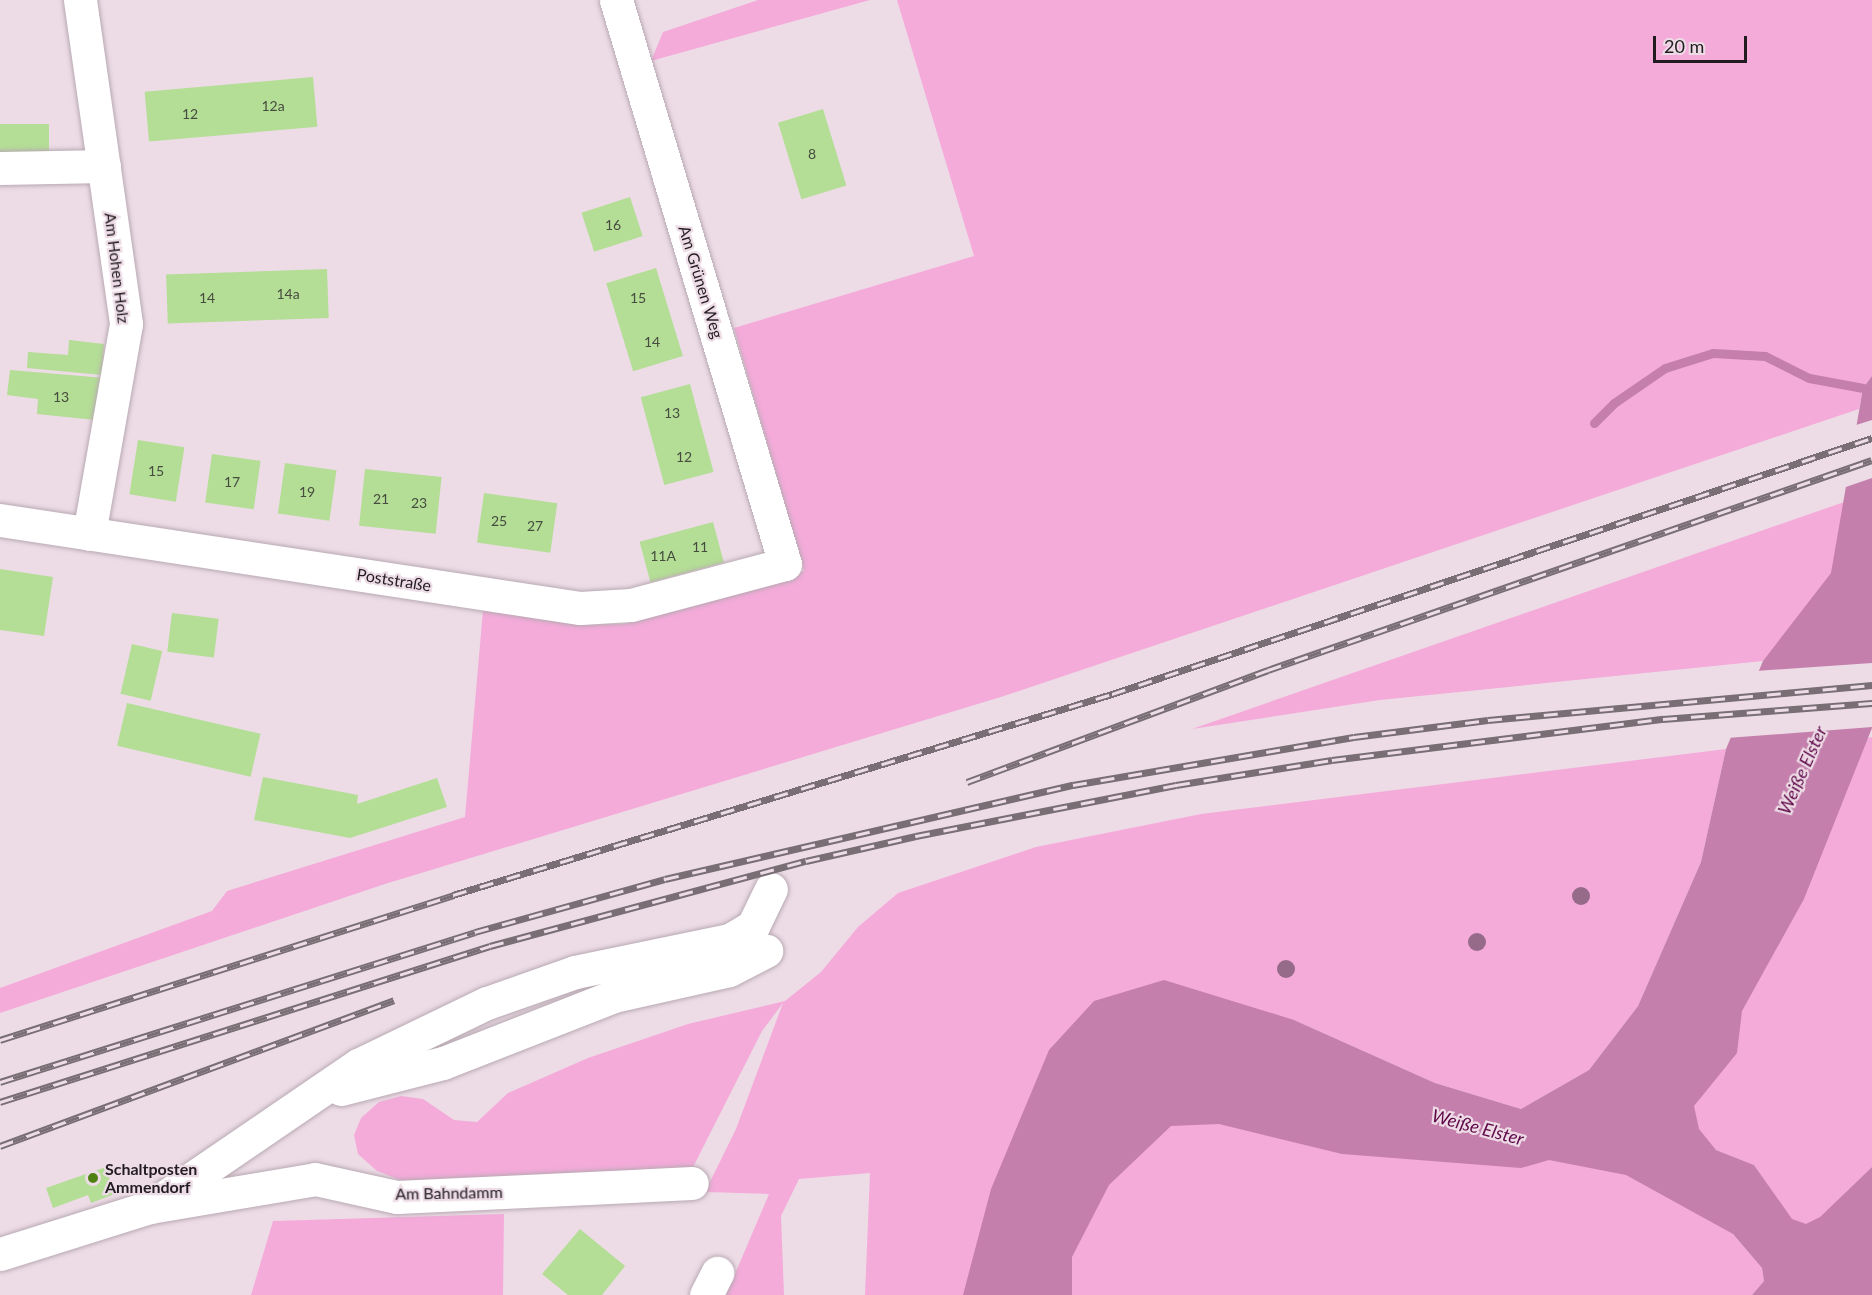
<!DOCTYPE html>
<html>
<head>
<meta charset="utf-8">
<style>
  body { margin:0 }
  #map { position:relative; width:1872px; height:1295px; overflow:hidden; background:#eddce6; font-family:Lato,sans-serif }
  div>[style] { position:absolute }
  .green>* { inset:0; background:#f4abda }
  .water>* { inset:0; background:#c47fac }
  .pier>* { inset:0; background:#eddce6 }
  .stream>* { height:9px; margin:-4.5px; padding:0 4.5px; transform-origin:4.5px; border-radius:4.5px; background:#c47fac }
  .building>* { inset:0; background:#b4dd96; transform-origin:0 0 }
  .roads { filter:drop-shadow(0 0 2px #b8a9b2) drop-shadow(0 0 2px #b8a9b2) }
  .minor>* { height:33px; margin:-16.5px; padding:0 16.5px; transform-origin:16.5px; border-radius:16.5px; background:#fff }
  .rail>* { height:7px; margin-top:-3.5px; transform-origin:0; background:repeating-linear-gradient(90deg,#eddce6 0 14px,#786e74 0 28px); box-sizing:border-box; border-block:2px solid #786e74 }
  .trees>* { width:18px; height:18px; margin:-9px; border-radius:50%; background:#956b89 }
  .dots>* { width:16px; height:16px; translate:-50% -50%; box-sizing:border-box; border:3px solid #eddce6; border-radius:50% }
  span { translate:-50% -50%; white-space:nowrap; text-align:center; line-height:1.15; -webkit-text-stroke:4.5px #eddce6; paint-order:stroke }
  .number-label { font-size:14px; color:#464c3e }
  .number-label span { -webkit-text-stroke-width:0 }
  .street-label { font-size:16px; color:#221c20 }
  .poi-label { font-size:16px; color:#221c20; font-weight:700 }
  .left { translate:0 -50%; text-align:left }
  .water-label { font-size:18px; color:#5e0849; font-style:italic }
  .scale { position:absolute; left:1653px; top:36px; width:94px; height:27px; box-sizing:border-box; border:3px solid #221c20; border-top:0; padding-left:8px; font-size:18px; line-height:21px; white-space:nowrap; color:#221c20; -webkit-text-stroke:4px #eddce6; paint-order:stroke }
</style>
</head>
<body>
<div id="map">
  <div class="green">
    <div style="clip-path:polygon(758px 0,870px 0,651px 61px,663px 32px)"></div>
    <div style="clip-path:polygon(897px 0,1872px 0,1872px 376px,1863px 388px,1859px 409px,1004px 696px,385px 884px,0 1013px,0 988px,212px 911px,227px 891px,465px 817px,483px 610px,586px 625px,624px 624px,804px 571px,734px 328px,974px 256px)"></div>
    <div style="clip-path:polygon(1847px 501px,1836px 574px,1763px 661px,1380px 700px,1192px 729px)"></div>
    <div style="clip-path:polygon(1872px 737px,1872px 1167px,1813px 1224px,1796px 1226px,1754px 1165px,1716px 1150px,1693px 1130px,1694px 1105px,1868px 738px)"></div>
    <div style="clip-path:polygon(1726px 749px,1701px 862px,1638px 1006px,1589px 1070px,1521px 1109px,1435px 1083px,1294px 1020px,968px 1295px,865px 1295px,870px 1173px,799px 1179px,781px 1216px,784px 1295px,726px 1295px,769px 1194px,705px 1192px,736px 1129px,783px 1003px,762px 1031px,688px 1177px,408px 1183px,377px 1171px,358px 1154px,354px 1135px,361px 1118px,379px 1102px,401px 1096px,423px 1099px,454px 1120px,477px 1122px,508px 1093px,588px 1058px,688px 1024px,785px 1001px,821px 972px,858px 927px,898px 893px,1036px 847px,1201px 814px)"></div>
    <div style="clip-path:polygon(1169px 1118px,1555px 1157px,1628px 1170px,1733px 1234px,1762px 1268px,1764px 1281px,1752px 1295px,1068px 1295px,1071px 1224px,1081px 1199px)"></div>
    <div style="clip-path:polygon(504px 1214px,503px 1295px,251px 1295px,273px 1221px)"></div>
  </div>
  <div class="water">
    <div style="clip-path:polygon(1872px 376px,1872px 728px,1804px 899px,1742px 1011px,1737px 1053px,1694px 1106px,1699px 1129px,1716px 1150px,1754px 1165px,1792px 1219px,1806px 1224px,1820px 1217px,1872px 1167px,1872px 1295px,1752px 1295px,1764px 1281px,1762px 1268px,1733px 1234px,1626px 1175px,1549px 1160px,1521px 1168px,1342px 1154px,1219px 1124px,1171px 1126px,1109px 1185px,1072px 1257px,1072px 1295px,963px 1295px,991px 1189px,1049px 1050px,1094px 1001px,1164px 980px,1294px 1020px,1435px 1083px,1521px 1109px,1589px 1070px,1638px 1006px,1701px 862px,1726px 749px,1763px 661px,1831px 573px,1863px 388px)"></div>
  </div>
  <div class="pier">
    <div style="clip-path:polygon(1872px 420px,1872px 478px,1843px 488px,1853px 426px)"></div>
    <div style="clip-path:polygon(1872px 663px,1872px 727px,1727px 738px,1756px 671px)"></div>
  </div>
  <div class="stream">
    <div style="left:1594px;top:423px;width:28px;rotate:-45deg"></div>
    <div style="left:1614px;top:403px;width:62px;rotate:-34.5deg"></div>
    <div style="left:1665px;top:368px;width:50px;rotate:-17.4deg"></div>
    <div style="left:1713px;top:353px;width:52px;rotate:3.3deg"></div>
    <div style="left:1765px;top:356px;width:49px;rotate:26.6deg"></div>
    <div style="left:1809px;top:378px;width:55px;rotate:10.5deg"></div>
  </div>
  <div class="building">
    <div style="left:313px;top:77px;width:50px;height:169px;rotate:85deg"></div>
    <div style="left:823px;top:109px;width:80px;height:47px;rotate:73deg"></div>
    <div style="left:49px;top:124px;width:31px;height:49px;rotate:90deg"></div>
    <div style="left:630px;top:197px;width:41px;height:51px;rotate:72deg"></div>
    <div style="left:656px;top:268px;width:92px;height:52px;rotate:73deg"></div>
    <div style="left:327px;top:269px;width:49px;height:161px;rotate:88deg"></div>
    <div style="clip-path:polygon(69px 340px,104px 344px,102px 375px,27px 368px,28px 352px,68px 355px)"></div>
    <div style="clip-path:polygon(10px 370px,105px 378px,95px 420px,37px 414px,38px 399px,7px 395px)"></div>
    <div style="left:690px;top:384px;width:91px;height:51px;rotate:75deg"></div>
    <div style="left:138px;top:440px;width:47px;height:55px;rotate:9deg"></div>
    <div style="left:212px;top:454px;width:49px;height:49px;rotate:8deg"></div>
    <div style="left:285px;top:463px;width:52px;height:51px;rotate:8deg"></div>
    <div style="left:365px;top:469px;width:77px;height:57px;rotate:6deg"></div>
    <div style="left:484px;top:493px;width:74px;height:50px;rotate:8deg"></div>
    <div style="left:713px;top:522px;width:42px;height:76px;rotate:75deg"></div>
    <div style="clip-path:polygon(0 569px,53px 577px,44px 636px,0 630px)"></div>
    <div style="left:172px;top:613px;width:47px;height:39px;rotate:7deg"></div>
    <div style="left:132px;top:644px;width:31px;height:51px;rotate:13deg"></div>
    <div style="left:127px;top:703px;width:137px;height:44px;rotate:13deg"></div>
    <div style="clip-path:polygon(263px 777px,358px 795px,357px 804px,437px 778px,447px 807px,350px 838px,254px 820px)"></div>
    <div style="clip-path:polygon(106px 1167px,115px 1194px,91px 1203px,88px 1195px,53px 1208px,46px 1188px)"></div>
    <div style="clip-path:polygon(580px 1229px,625px 1266px,602px 1295px,568px 1295px,542px 1274px)"></div>
  </div>
  <div class="roads">
    <div class="minor">
      <div style="left:80px;top:0;width:327px;rotate:81.9deg"></div>
      <div style="left:126px;top:324px;width:213px;rotate:100deg"></div>
      <div style="left:0;top:168px;width:104px;rotate:-1.1deg"></div>
      <div style="left:0;top:520px;width:587px;rotate:8.63deg"></div>
      <div style="left:580px;top:608px;width:51px;rotate:-3.4deg"></div>
      <div style="left:631px;top:605px;width:159px;rotate:-14.9deg"></div>
      <div style="left:785px;top:564px;width:589px;rotate:-106.68deg"></div>
      <div style="left:341px;top:1089px;width:105px;rotate:-14.3deg"></div>
      <div style="left:443px;top:1063px;width:184px;rotate:-21.4deg"></div>
      <div style="left:614px;top:996px;width:118px;rotate:-12.7deg"></div>
      <div style="left:729px;top:970px;width:42px;rotate:-27.2deg"></div>
      <div style="left:150px;top:1207px;width:252px;rotate:-34.3deg"></div>
      <div style="left:358px;top:1065px;width:143px;rotate:-25.7deg"></div>
      <div style="left:487px;top:1003px;width:93px;rotate:-19.4deg"></div>
      <div style="left:575px;top:972px;width:158px;rotate:-11.7deg"></div>
      <div style="left:730px;top:940px;width:27px;rotate:-31deg"></div>
      <div style="left:753px;top:926px;width:41px;rotate:-64.1deg"></div>
      <div style="left:0;top:1254px;width:157px;rotate:-17.4deg"></div>
      <div style="left:150px;top:1207px;width:167px;rotate:-9.6deg"></div>
      <div style="left:315px;top:1179px;width:84px;rotate:12.4deg"></div>
      <div style="left:397px;top:1197px;width:295px;rotate:-2.7deg"></div>
      <div style="left:706px;top:1295px;width:25px;rotate:-63deg"></div>
    </div>
  </div>
  <div class="rail">
    <div style="left:967px;top:782px;width:321px;rotate:-20.4deg"></div>
    <div style="left:1268px;top:670px;width:639px;rotate:-19.17deg"></div>
    <div style="left:0;top:1040px;width:476px;rotate:-17.7deg"></div>
    <div style="left:453px;top:895px;width:689px;rotate:-16.96deg"></div>
    <div style="left:1112px;top:694px;width:802px;rotate:-18.62deg"></div>
    <div style="left:0;top:1082px;width:498px;rotate:-17.5deg"></div>
    <div style="left:475px;top:932px;width:197px;rotate:-15.6deg"></div>
    <div style="left:665px;top:879px;width:419px;rotate:-13deg"></div>
    <div style="left:1073px;top:785px;width:285px;rotate:-9.7deg"></div>
    <div style="left:1354px;top:737px;width:135px;rotate:-7.2deg"></div>
    <div style="left:1488px;top:720px;width:386px;rotate:-5.2deg"></div>
    <div style="left:0;top:1102px;width:514px;rotate:-17.66deg"></div>
    <div style="left:490px;top:946px;width:327px;rotate:-15.1deg"></div>
    <div style="left:806px;top:861px;width:113px;rotate:-12.8deg"></div>
    <div style="left:916px;top:836px;width:265px;rotate:-11.1deg"></div>
    <div style="left:1176px;top:785px;width:158px;rotate:-9.1deg"></div>
    <div style="left:1332px;top:760px;width:334px;rotate:-7.1deg"></div>
    <div style="left:1663px;top:719px;width:210px;rotate:-4.4deg"></div>
    <div style="left:0;top:1146px;width:420px;rotate:-20.3deg"></div>
  </div>
  <div class="trees">
    <div style="left:1581px;top:896px"></div>
    <div style="left:1477px;top:942px"></div>
    <div style="left:1286px;top:969px"></div>
  </div>
  <div class="dots">
    <div style="left:93px;top:1178px;background:#4e8012"></div>
  </div>
  <div class="number-label">
    <span style="left:273px;top:106px">12a</span>
    <span style="left:190px;top:114px">12</span>
    <span style="left:812px;top:154px">8</span>
    <span style="left:613px;top:225px">16</span>
    <span style="left:288px;top:294px">14a</span>
    <span style="left:207px;top:298px">14</span>
    <span style="left:638px;top:298px">15</span>
    <span style="left:652px;top:342px">14</span>
    <span style="left:61px;top:397px">13</span>
    <span style="left:672px;top:413px">13</span>
    <span style="left:684px;top:457px">12</span>
    <span style="left:156px;top:471px">15</span>
    <span style="left:232px;top:482px">17</span>
    <span style="left:307px;top:492px">19</span>
    <span style="left:381px;top:499px">21</span>
    <span style="left:419px;top:503px">23</span>
    <span style="left:499px;top:521px">25</span>
    <span style="left:535px;top:526px">27</span>
    <span style="left:700px;top:547px">11</span>
    <span style="left:663px;top:556px">11A</span>
  </div>
  <div class="street-label">
    <span style="left:117px;top:268px;rotate:83deg">Am Hohen Holz</span>
    <span style="left:701px;top:282px;rotate:73deg">Am Grünen Weg</span>
    <span style="left:394px;top:580px;rotate:9deg">Poststraße</span>
    <span style="left:449px;top:1193px;rotate:-1deg">Am Bahndamm</span>
  </div>
  <div class="poi-label">
    <span class="left" style="left:105px;top:1178px">Schaltposten<br>Ammendorf</span>
  </div>
  <div class="water-label">
    <span style="left:1802px;top:770px;rotate:-66deg">Weiße Elster</span>
    <span style="left:1478px;top:1127px;rotate:15deg">Weiße Elster</span>
  </div>
  <div class="scale">20 m</div>
</div>
</body>
</html>
